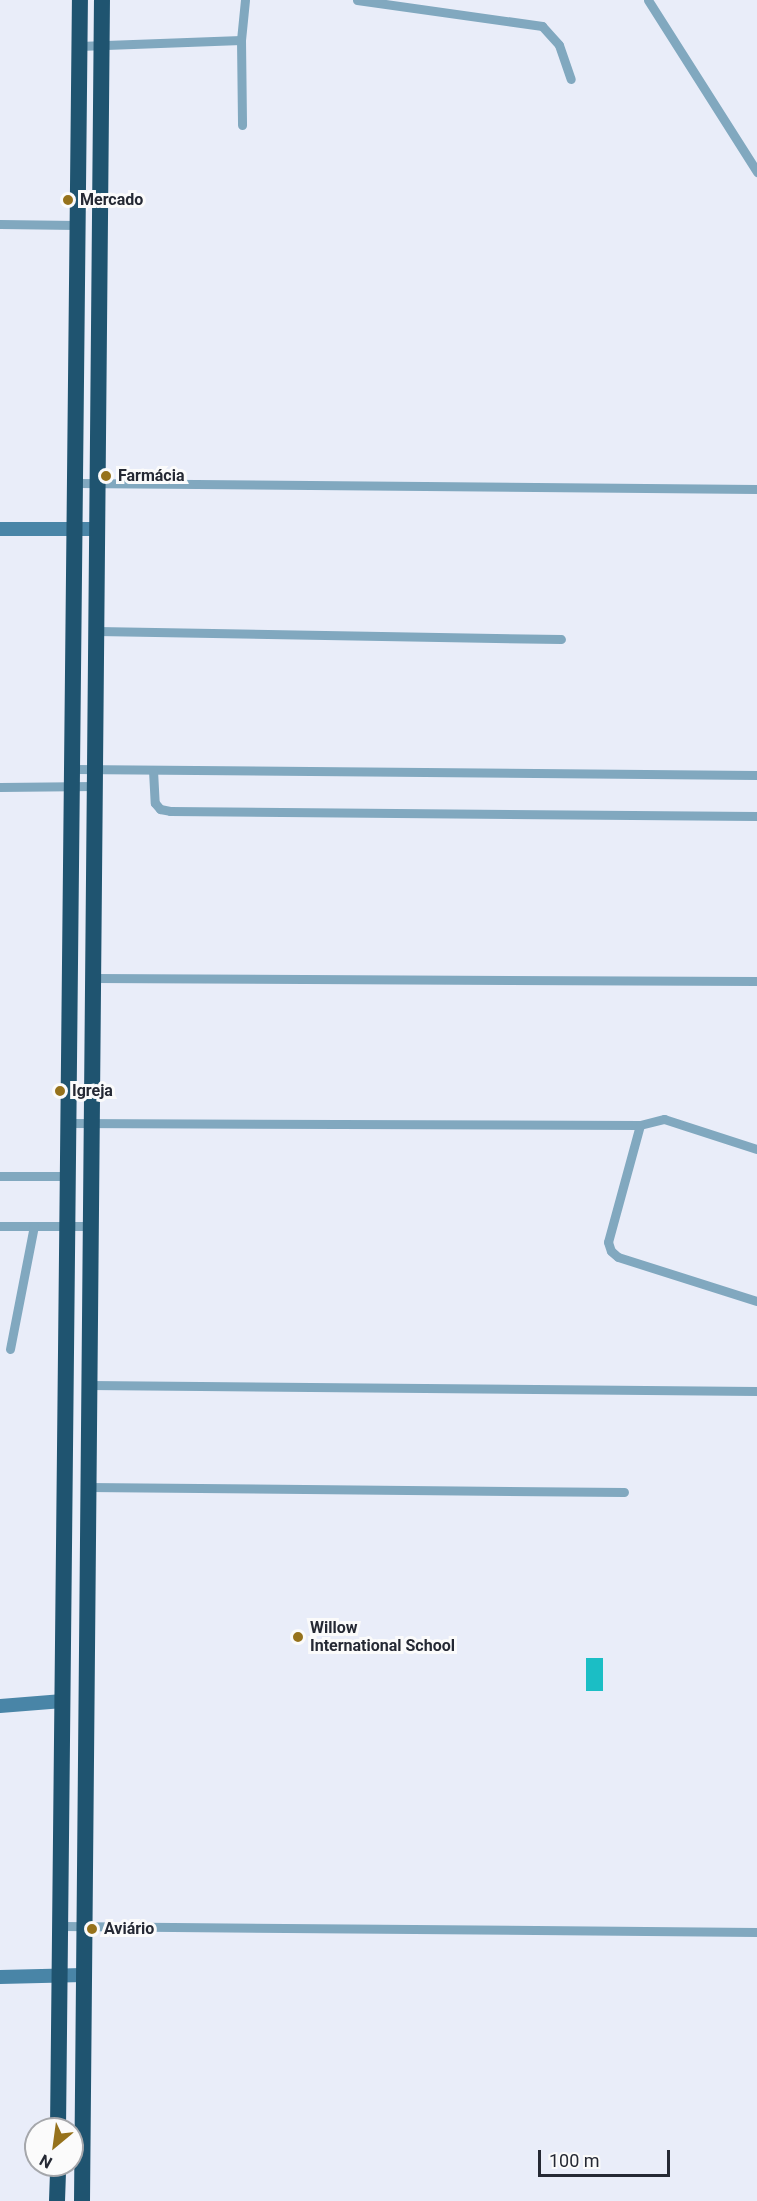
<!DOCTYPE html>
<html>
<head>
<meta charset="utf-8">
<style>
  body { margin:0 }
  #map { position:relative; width:757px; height:2201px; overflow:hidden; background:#e9edf9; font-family:Roboto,sans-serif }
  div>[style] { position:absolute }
  .water>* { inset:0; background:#1bbec5; transform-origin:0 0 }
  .street>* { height:9px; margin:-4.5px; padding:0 4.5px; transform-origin:4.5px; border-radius:4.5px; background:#81a8bf }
  .secondary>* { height:14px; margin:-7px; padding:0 7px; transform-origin:7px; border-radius:7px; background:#4985a7 }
  .highway>* { height:16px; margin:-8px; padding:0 8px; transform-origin:8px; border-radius:8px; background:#1f5470 }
  .dots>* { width:16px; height:16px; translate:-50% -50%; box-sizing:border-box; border:3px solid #fbfbfb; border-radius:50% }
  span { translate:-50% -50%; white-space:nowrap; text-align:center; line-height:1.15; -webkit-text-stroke:6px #fbfbfb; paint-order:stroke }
  .poi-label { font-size:16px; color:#252934; font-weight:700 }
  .left { translate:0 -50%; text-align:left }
  .north { position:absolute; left:24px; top:2117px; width:60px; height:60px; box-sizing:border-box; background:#fbfbfb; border:2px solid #a5a7ab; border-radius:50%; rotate:209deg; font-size:16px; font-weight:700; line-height:24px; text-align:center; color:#252934 }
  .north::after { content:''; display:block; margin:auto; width:21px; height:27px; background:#96721c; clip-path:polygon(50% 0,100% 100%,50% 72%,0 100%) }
  .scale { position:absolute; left:538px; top:2150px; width:132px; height:27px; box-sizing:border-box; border:3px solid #252934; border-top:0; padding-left:8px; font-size:18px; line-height:21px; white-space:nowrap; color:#252934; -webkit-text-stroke:4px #fbfbfb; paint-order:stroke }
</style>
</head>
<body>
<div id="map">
  <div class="water">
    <div style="left:586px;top:1658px;width:17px;height:33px"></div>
  </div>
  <div class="street">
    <div style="left:357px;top:0;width:187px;rotate:8deg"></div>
    <div style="left:542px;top:26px;width:25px;rotate:48deg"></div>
    <div style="left:559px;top:45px;width:36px;rotate:71deg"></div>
    <div style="left:648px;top:0;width:204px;rotate:57.6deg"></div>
    <div style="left:241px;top:40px;width:40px;rotate:-84.3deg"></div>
    <div style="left:79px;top:46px;width:162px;rotate:-2.1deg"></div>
    <div style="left:241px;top:40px;width:85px;rotate:89.3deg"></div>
    <div style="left:0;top:224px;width:76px;rotate:0.8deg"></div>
    <div style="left:77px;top:483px;width:680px;rotate:0.51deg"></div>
    <div style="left:97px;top:631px;width:464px;rotate:1deg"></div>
    <div style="left:75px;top:769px;width:682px;rotate:0.5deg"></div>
    <div style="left:153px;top:770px;width:33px;rotate:87deg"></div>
    <div style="left:155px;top:803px;width:8px;rotate:50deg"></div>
    <div style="left:160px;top:809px;width:10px;rotate:11deg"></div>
    <div style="left:170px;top:811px;width:587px;rotate:0.49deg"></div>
    <div style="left:0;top:787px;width:94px;rotate:-0.6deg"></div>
    <div style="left:93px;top:978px;width:664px;rotate:0.26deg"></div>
    <div style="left:69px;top:1123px;width:571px;rotate:0.2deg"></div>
    <div style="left:640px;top:1125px;width:25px;rotate:-14deg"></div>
    <div style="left:664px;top:1119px;width:98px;rotate:17.9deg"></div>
    <div style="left:640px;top:1125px;width:121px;rotate:105.3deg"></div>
    <div style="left:608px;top:1242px;width:9px;rotate:72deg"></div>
    <div style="left:611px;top:1251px;width:9px;rotate:41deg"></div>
    <div style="left:618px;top:1257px;width:146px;rotate:17.6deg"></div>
    <div style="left:0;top:1176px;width:68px"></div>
    <div style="left:0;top:1226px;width:92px"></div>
    <div style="left:10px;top:1349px;width:125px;rotate:-79deg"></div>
    <div style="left:89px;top:1385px;width:668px;rotate:0.51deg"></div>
    <div style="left:87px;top:1487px;width:537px;rotate:0.53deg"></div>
    <div style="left:62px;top:1926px;width:695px;rotate:0.49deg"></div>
  </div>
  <div class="secondary">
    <div style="left:0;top:529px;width:98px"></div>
    <div style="left:0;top:1706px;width:63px;rotate:-4.5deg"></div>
    <div style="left:0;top:1977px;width:83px;rotate:-1.4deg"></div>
  </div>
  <div class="highway">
    <div style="left:58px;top:2129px;width:2129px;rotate:-89.41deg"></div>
    <div style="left:57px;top:2201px;width:36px;rotate:-88deg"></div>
    <div style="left:82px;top:2201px;width:2201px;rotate:-89.48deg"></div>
  </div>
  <div class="dots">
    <div style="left:68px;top:200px;background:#96721c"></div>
    <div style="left:106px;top:476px;background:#96721c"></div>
    <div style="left:60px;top:1091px;background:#96721c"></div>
    <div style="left:298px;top:1637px;background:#96721c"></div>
    <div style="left:92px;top:1929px;background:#96721c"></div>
  </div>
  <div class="poi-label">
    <span class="left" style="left:80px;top:200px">Mercado</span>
    <span class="left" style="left:118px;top:476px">Farmácia</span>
    <span class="left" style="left:72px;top:1091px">Igreja</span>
    <span class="left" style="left:310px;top:1637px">Willow<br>International School</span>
    <span class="left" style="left:104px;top:1929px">Aviário</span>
  </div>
  <div class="north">N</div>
  <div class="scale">100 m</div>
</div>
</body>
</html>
